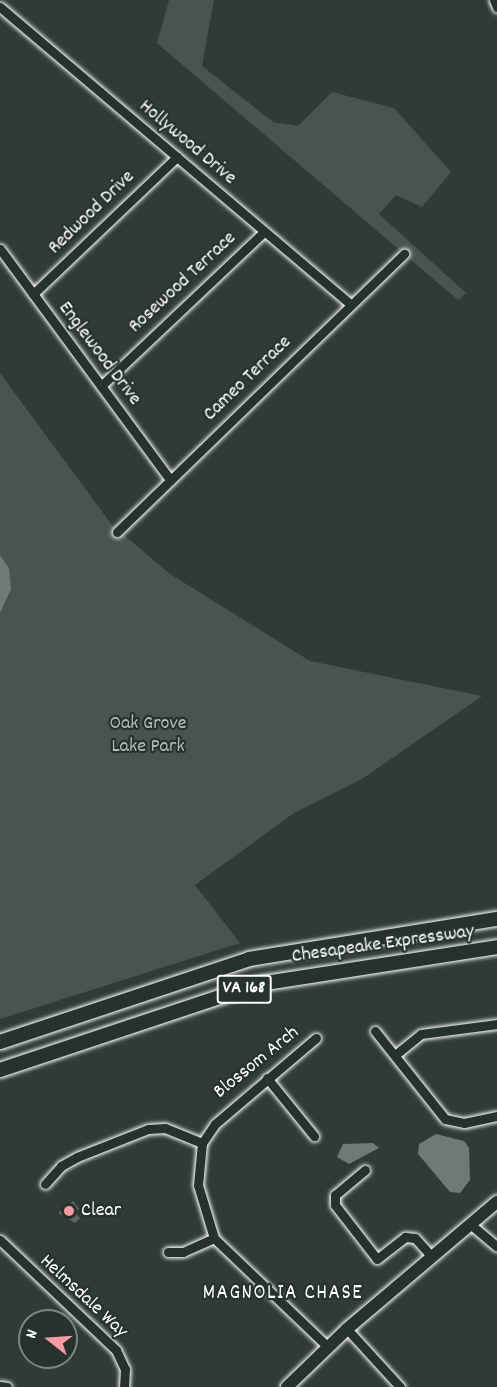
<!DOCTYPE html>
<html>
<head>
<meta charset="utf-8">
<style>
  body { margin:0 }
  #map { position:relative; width:497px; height:1387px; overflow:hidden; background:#2f3b35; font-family:Dekko,sans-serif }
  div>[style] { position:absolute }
  .green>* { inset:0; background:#4a544f }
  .water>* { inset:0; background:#707975 }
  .building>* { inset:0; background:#5b6661 }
  .roads { filter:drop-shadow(0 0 2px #fff) drop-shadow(0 0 2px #fff) }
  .minor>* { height:9px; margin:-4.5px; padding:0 4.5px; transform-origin:4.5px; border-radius:4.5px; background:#26332d }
  .major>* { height:12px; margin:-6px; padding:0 6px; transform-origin:6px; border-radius:6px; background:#26332d }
  .highway>* { height:14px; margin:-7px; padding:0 7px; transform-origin:7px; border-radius:7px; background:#26332d }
  .dots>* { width:16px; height:16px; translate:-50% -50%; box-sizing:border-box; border:3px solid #26332d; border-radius:50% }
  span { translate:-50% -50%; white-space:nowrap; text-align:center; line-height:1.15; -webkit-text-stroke:4.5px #26332d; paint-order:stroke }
  .shield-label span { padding:2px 4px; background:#26332d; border:2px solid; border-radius:4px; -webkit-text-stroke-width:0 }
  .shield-label { font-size:18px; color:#fff; font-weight:700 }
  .street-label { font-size:20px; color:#fff }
  .park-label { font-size:20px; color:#b7bbb9 }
  .poi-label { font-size:20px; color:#fff }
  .left { translate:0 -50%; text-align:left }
  .neighbourhood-label { font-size:21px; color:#fff; letter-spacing:1.5px }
  .north { position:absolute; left:18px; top:1309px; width:60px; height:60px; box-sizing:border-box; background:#26332d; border:2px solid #7d8581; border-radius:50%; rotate:287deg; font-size:16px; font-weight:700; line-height:24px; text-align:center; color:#fff }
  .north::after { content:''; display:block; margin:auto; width:21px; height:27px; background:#ff9aa2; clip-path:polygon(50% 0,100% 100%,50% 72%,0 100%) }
</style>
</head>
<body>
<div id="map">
  <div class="green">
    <div style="clip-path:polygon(169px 0,214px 0,202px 66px,273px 122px,298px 126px,332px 92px,394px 108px,451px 172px,422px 207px,396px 195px,379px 214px,466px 293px,458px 300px,157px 43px)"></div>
    <div style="clip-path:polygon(0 373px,112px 525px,170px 574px,310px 661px,482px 696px,362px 779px,294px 813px,195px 885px,240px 943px,0 1019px)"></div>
  </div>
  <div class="water">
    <div style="clip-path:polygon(0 555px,9px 568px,11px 589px,0 613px)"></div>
    <div style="clip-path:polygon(436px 1134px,464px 1141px,469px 1148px,470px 1180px,460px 1193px,450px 1192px,418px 1154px,419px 1144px)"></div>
    <div style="clip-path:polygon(373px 1143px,379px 1148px,349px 1164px,337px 1157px,343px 1144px)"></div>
  </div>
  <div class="building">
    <div style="clip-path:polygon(73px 1201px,79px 1209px,75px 1212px,80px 1218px,75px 1223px,58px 1213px)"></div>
  </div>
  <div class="roads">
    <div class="minor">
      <div style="left:494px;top:0;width:8px;rotate:67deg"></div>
      <div style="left:0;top:7px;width:460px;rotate:40.3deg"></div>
      <div style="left:0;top:249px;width:287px;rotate:53.6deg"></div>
      <div style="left:33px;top:294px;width:199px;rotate:-43.6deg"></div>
      <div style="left:101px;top:386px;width:224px;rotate:-43.4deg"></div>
      <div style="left:117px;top:532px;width:400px;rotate:-44.1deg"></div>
      <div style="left:375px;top:1031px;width:112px;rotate:51.5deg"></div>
      <div style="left:445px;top:1119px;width:19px;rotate:12deg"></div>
      <div style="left:464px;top:1123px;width:34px;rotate:-12deg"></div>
      <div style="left:316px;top:1038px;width:133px;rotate:139.6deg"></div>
      <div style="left:215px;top:1124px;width:23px;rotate:124deg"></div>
      <div style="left:202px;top:1143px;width:42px;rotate:95.4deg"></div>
      <div style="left:198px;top:1185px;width:55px;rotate:73.2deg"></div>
      <div style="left:214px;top:1238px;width:156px;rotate:43.7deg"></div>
      <div style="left:395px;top:1055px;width:33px;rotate:-39deg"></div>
      <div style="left:421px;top:1034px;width:77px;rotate:-7.5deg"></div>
      <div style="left:267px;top:1078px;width:75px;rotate:51deg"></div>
      <div style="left:365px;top:1170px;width:39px;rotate:140deg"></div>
      <div style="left:335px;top:1195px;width:10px;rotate:90deg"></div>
      <div style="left:335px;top:1205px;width:68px;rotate:52.1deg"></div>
      <div style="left:377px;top:1259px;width:36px;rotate:-38deg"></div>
      <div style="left:405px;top:1237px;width:10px;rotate:6deg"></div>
      <div style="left:415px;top:1238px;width:25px;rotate:48deg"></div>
      <div style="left:45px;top:1184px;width:24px;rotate:-48deg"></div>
      <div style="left:61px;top:1166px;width:18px;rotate:-29deg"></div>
      <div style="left:77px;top:1157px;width:76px;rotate:-21.5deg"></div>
      <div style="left:148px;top:1129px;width:17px;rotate:-3deg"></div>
      <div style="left:165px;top:1128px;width:40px;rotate:22deg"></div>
      <div style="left:470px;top:1224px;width:35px;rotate:40deg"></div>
      <div style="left:0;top:1240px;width:160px;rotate:43.5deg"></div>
      <div style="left:116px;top:1350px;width:21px;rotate:65deg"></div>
      <div style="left:125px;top:1369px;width:18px;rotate:93deg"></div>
      <div style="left:168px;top:1252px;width:15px"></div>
      <div style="left:183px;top:1252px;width:34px;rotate:-24deg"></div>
      <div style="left:347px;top:1329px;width:79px;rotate:47.6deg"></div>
      <div style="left:0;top:1386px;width:7px;rotate:8deg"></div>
    </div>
    <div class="major">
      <div style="left:287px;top:1387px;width:83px;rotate:-44deg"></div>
      <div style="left:347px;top:1329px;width:197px;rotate:-40.3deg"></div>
    </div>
    <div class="highway">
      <div style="left:0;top:1042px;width:262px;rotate:-18.4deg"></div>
      <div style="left:249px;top:959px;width:251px;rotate:-9.2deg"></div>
      <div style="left:0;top:1070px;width:273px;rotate:-18.4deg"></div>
      <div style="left:259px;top:984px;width:241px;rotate:-8.8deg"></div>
    </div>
  </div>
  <div class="dots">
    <div style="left:69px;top:1211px;background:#ff9aa2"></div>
  </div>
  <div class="shield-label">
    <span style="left:244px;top:989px">VA 168</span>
  </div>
  <div class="street-label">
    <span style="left:187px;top:143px;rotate:40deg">Hollywood Drive</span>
    <span style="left:92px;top:213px;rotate:-44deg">Redwood Drive</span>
    <span style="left:183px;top:283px;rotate:-43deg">Rosewood Terrace</span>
    <span style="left:99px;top:354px;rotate:53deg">Englewood Drive</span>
    <span style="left:248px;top:379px;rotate:-44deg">Cameo Terrace</span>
    <span style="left:383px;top:945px;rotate:-8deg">Chesapeake Expressway</span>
    <span style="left:257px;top:1063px;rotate:-39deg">Blossom Arch</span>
    <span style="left:83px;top:1297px;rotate:43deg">Helmsdale Way</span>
  </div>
  <div class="park-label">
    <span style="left:148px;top:736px">Oak Grove<br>Lake Park</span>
  </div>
  <div class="poi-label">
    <span class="left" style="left:81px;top:1211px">Clear</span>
  </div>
  <div class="neighbourhood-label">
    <span style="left:283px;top:1294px">MAGNOLIA CHASE</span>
  </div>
  <div class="north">N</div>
</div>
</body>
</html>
